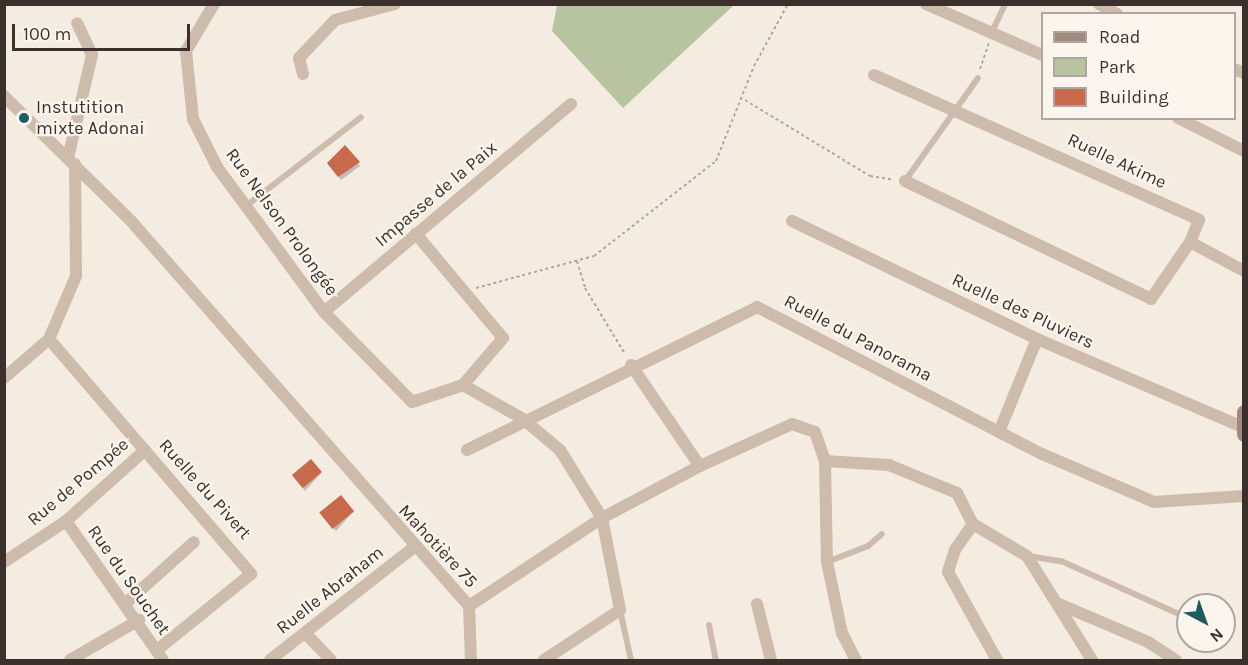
<!DOCTYPE html>
<html>
<head>
<meta charset="utf-8">
<style>
  body { margin:0 }
  #map { position:relative; width:1248px; height:665px; overflow:hidden; background:#f4ebe1; font-family:Karla,sans-serif }
  div>[style] { position:absolute }
  .green>* { inset:0; background:#b8c4a0 }
  .shadow>* { inset:0; background:#0003 }
  .building>* { inset:0; background:#c8694b; transform-origin:0 0 }
  .path>* { height:2px; margin-top:-1px; transform-origin:0; background:repeating-linear-gradient(90deg,#b9a596 0 3px,transparent 0 6px) }
  .lane>* { height:6px; margin:-3px; padding:0 3px; transform-origin:3px; border-radius:3px; background:#cdbbac }
  .street>* { height:12px; margin:-6px; padding:0 6px; transform-origin:6px; border-radius:6px; background:#cdbbac }
  .secondary>* { height:15px; margin:-7.5px; padding:0 7.5px; transform-origin:7.5px; border-radius:7.5px; background:#a18a7d }
  .dots>* { width:16px; height:16px; translate:-50% -50%; box-sizing:border-box; border:3px solid #fbf5ee; border-radius:50% }
  span { translate:-50% -50%; white-space:nowrap; text-align:center; line-height:1.15; -webkit-text-stroke:4.5px #fbf5ee; paint-order:stroke }
  .poi-label { font-size:18px; color:#3b302b }
  .left { translate:0 -50%; text-align:left }
  .street-label { font-size:18px; color:#3b302b }
  .frame { position:absolute; inset:0; border:6px solid #3b302b; pointer-events:none }
  .legend { position:absolute; left:1041px; top:12px; width:195px; height:108px; box-sizing:border-box; background:#fbf5ee; border:2px solid #aea6a0; margin:0; padding:8px 10px; list-style:none; font-size:18px; color:#3b302b }
  .legend li { display:flex; align-items:center; gap:12px; height:30px }
  .legend b { width:30px; border:2px solid #aea6a0 }
  .north { position:absolute; left:1176px; top:593px; width:60px; height:60px; box-sizing:border-box; background:#fbf5ee; border:2px solid #aea6a0; border-radius:50%; rotate:139deg; font-size:16px; font-weight:700; line-height:24px; text-align:center; color:#3b302b }
  .north::after { content:''; display:block; margin:auto; width:21px; height:27px; background:#1f5a5e; clip-path:polygon(50% 0,100% 100%,50% 72%,0 100%) }
  .scale { position:absolute; left:12px; top:24px; width:178px; height:27px; box-sizing:border-box; border:3px solid #3b302b; border-top:0; padding-left:8px; font-size:18px; line-height:21px; white-space:nowrap; color:#3b302b; -webkit-text-stroke:4px #fbf5ee; paint-order:stroke }
</style>
</head>
<body>
<div id="map">
  <div class="green">
    <div style="clip-path:polygon(557px 5px,557px 4px,734px 5px,623px 108px,552px 31px)"></div>
  </div>
  <div class="shadow">
    <div style="clip-path:polygon(345px 147px,360px 166px,341px 180px,331px 167px)"></div>
    <div style="clip-path:polygon(321px 473px,305px 491px,295px 479px)"></div>
    <div style="clip-path:polygon(353px 512px,336px 531px,323px 517px)"></div>
  </div>
  <div class="building">
    <div style="clip-path:polygon(345px 145px,360px 162px,338px 177px,327px 163px)"></div>
    <div style="left:311px;top:459px;width:17px;height:25px;rotate:50deg"></div>
    <div style="left:341px;top:495px;width:21px;height:28px;rotate:51deg"></div>
  </div>
  <div class="path">
    <div style="left:980px;top:69px;width:28px;rotate:-71deg"></div>
    <div style="left:745px;top:100px;width:146px;rotate:31.3deg"></div>
    <div style="left:870px;top:176px;width:24px;rotate:9deg"></div>
    <div style="left:577px;top:261px;width:28px;rotate:73deg"></div>
    <div style="left:585px;top:288px;width:77px;rotate:58.8deg"></div>
    <div style="left:476px;top:288px;width:122px;rotate:-15.2deg"></div>
    <div style="left:594px;top:256px;width:155px;rotate:-37.9deg"></div>
    <div style="left:716px;top:161px;width:102px;rotate:-68.2deg"></div>
    <div style="left:754px;top:66px;width:71px;rotate:-61.3deg"></div>
  </div>
  <div class="lane">
    <div style="left:992px;top:32px;width:31px;rotate:-65deg"></div>
    <div style="left:905px;top:181px;width:126px;rotate:-54.7deg"></div>
    <div style="left:246px;top:206px;width:145px;rotate:-37.7deg"></div>
    <div style="left:1028px;top:556px;width:33px;rotate:9deg"></div>
    <div style="left:1061px;top:561px;width:139px;rotate:24.2deg"></div>
    <div style="left:827px;top:562px;width:44px;rotate:-21.3deg"></div>
    <div style="left:868px;top:546px;width:18px;rotate:-41deg"></div>
    <div style="left:620px;top:610px;width:51px;rotate:77.6deg"></div>
    <div style="left:709px;top:625px;width:36px;rotate:79deg"></div>
  </div>
  <div class="street">
    <div style="left:214px;top:4px;width:55px;rotate:120.8deg"></div>
    <div style="left:186px;top:51px;width:68px;rotate:84.1deg"></div>
    <div style="left:193px;top:119px;width:54px;rotate:63.4deg"></div>
    <div style="left:217px;top:167px;width:180px;rotate:53.6deg"></div>
    <div style="left:324px;top:312px;width:126px;rotate:45.6deg"></div>
    <div style="left:412px;top:402px;width:54px;rotate:-18.4deg"></div>
    <div style="left:463px;top:385px;width:62px;rotate:-49.6deg"></div>
    <div style="left:503px;top:338px;width:136px;rotate:-129.9deg"></div>
    <div style="left:926px;top:4px;width:127px;rotate:23.7deg"></div>
    <div style="left:1099px;top:4px;width:21px;rotate:29deg"></div>
    <div style="left:1234px;top:69px;width:11px;rotate:22deg"></div>
    <div style="left:303px;top:74px;width:16px;rotate:-104deg"></div>
    <div style="left:299px;top:58px;width:52px;rotate:-46.5deg"></div>
    <div style="left:335px;top:20px;width:62px;rotate:-14.9deg"></div>
    <div style="left:874px;top:75px;width:356px;rotate:24deg"></div>
    <div style="left:1199px;top:220px;width:24px;rotate:112deg"></div>
    <div style="left:1190px;top:242px;width:61px;rotate:28.2deg"></div>
    <div style="left:4px;top:96px;width:178px;rotate:44.5deg"></div>
    <div style="left:131px;top:221px;width:512px;rotate:48.72deg"></div>
    <div style="left:469px;top:606px;width:159px;rotate:-33.5deg"></div>
    <div style="left:602px;top:518px;width:111px;rotate:-28deg"></div>
    <div style="left:700px;top:466px;width:101px;rotate:-24.5deg"></div>
    <div style="left:792px;top:424px;width:24px;rotate:19deg"></div>
    <div style="left:815px;top:432px;width:31px;rotate:71deg"></div>
    <div style="left:825px;top:461px;width:101px;rotate:88.9deg"></div>
    <div style="left:827px;top:562px;width:73px;rotate:78.1deg"></div>
    <div style="left:842px;top:633px;width:30px;rotate:63deg"></div>
    <div style="left:1178px;top:118px;width:74px;rotate:26.6deg"></div>
    <div style="left:68px;top:158px;width:106px;rotate:-76.9deg"></div>
    <div style="left:92px;top:55px;width:35px;rotate:-115deg"></div>
    <div style="left:905px;top:181px;width:273px;rotate:25.6deg"></div>
    <div style="left:1151px;top:299px;width:69px;rotate:-55.6deg"></div>
    <div style="left:792px;top:221px;width:272px;rotate:25.7deg"></div>
    <div style="left:1037px;top:339px;width:223px;rotate:23.2deg"></div>
    <div style="left:324px;top:312px;width:323px;rotate:-40.1deg"></div>
    <div style="left:49px;top:339px;width:310px;rotate:49.3deg"></div>
    <div style="left:251px;top:574px;width:121px;rotate:141deg"></div>
    <div style="left:631px;top:365px;width:122px;rotate:55.7deg"></div>
    <div style="left:4px;top:378px;width:60px;rotate:-40.9deg"></div>
    <div style="left:49px;top:339px;width:69px;rotate:-66.8deg"></div>
    <div style="left:76px;top:276px;width:112px;rotate:-90.5deg"></div>
    <div style="left:463px;top:385px;width:69px;rotate:29.5deg"></div>
    <div style="left:523px;top:419px;width:48px;rotate:40deg"></div>
    <div style="left:560px;top:450px;width:80px;rotate:58.3deg"></div>
    <div style="left:602px;top:518px;width:94px;rotate:78.9deg"></div>
    <div style="left:620px;top:610px;width:91px;rotate:146.7deg"></div>
    <div style="left:999px;top:432px;width:100px;rotate:-67.8deg"></div>
    <div style="left:467px;top:450px;width:323px;rotate:-26.2deg"></div>
    <div style="left:757px;top:307px;width:321px;rotate:27.3deg"></div>
    <div style="left:1042px;top:454px;width:122px;rotate:23.2deg"></div>
    <div style="left:1154px;top:502px;width:90px;rotate:-3.8deg"></div>
    <div style="left:825px;top:461px;width:64px;rotate:3.6deg"></div>
    <div style="left:889px;top:465px;width:74px;rotate:22.4deg"></div>
    <div style="left:957px;top:493px;width:35px;rotate:63deg"></div>
    <div style="left:973px;top:524px;width:63px;rotate:30.7deg"></div>
    <div style="left:1027px;top:556px;width:123px;rotate:58deg"></div>
    <div style="left:66px;top:521px;width:169px;rotate:55.1deg"></div>
    <div style="left:973px;top:524px;width:32px;rotate:125deg"></div>
    <div style="left:955px;top:550px;width:23px;rotate:108deg"></div>
    <div style="left:948px;top:572px;width:101px;rotate:60.9deg"></div>
    <div style="left:4px;top:562px;width:74px;rotate:-33.5deg"></div>
    <div style="left:66px;top:521px;width:106px;rotate:-41.9deg"></div>
    <div style="left:126px;top:603px;width:91px;rotate:-41.9deg"></div>
    <div style="left:757px;top:604px;width:58px;rotate:76deg"></div>
    <div style="left:1059px;top:604px;width:97px;rotate:23.1deg"></div>
    <div style="left:1148px;top:642px;width:33px;rotate:33deg"></div>
    <div style="left:469px;top:606px;width:54px;rotate:87.9deg"></div>
    <div style="left:305px;top:633px;width:37px;rotate:46deg"></div>
    <div style="left:70px;top:660px;width:80px;rotate:-30.1deg"></div>
    <div style="left:270px;top:660px;width:182px;rotate:-38.1deg"></div>
  </div>
  <div class="secondary">
    <div style="left:1244px;top:412px;width:22px;rotate:90deg"></div>
  </div>
  <div class="dots">
    <div style="left:24px;top:118px;background:#1f5a5e"></div>
  </div>
  <div class="poi-label">
    <span class="left" style="left:36px;top:118px">Instutition<br>mixte Adonai</span>
  </div>
  <div class="street-label">
    <span style="left:1117px;top:161px;rotate:25deg">Ruelle Akime</span>
    <span style="left:436px;top:194px;rotate:-40deg">Impasse de la Paix</span>
    <span style="left:282px;top:222px;rotate:54deg">Rue Nelson Prolongée</span>
    <span style="left:1023px;top:311px;rotate:25deg">Ruelle des Pluviers</span>
    <span style="left:858px;top:338px;rotate:28deg">Ruelle du Panorama</span>
    <span style="left:78px;top:482px;rotate:-40deg">Rue de Pompée</span>
    <span style="left:205px;top:489px;rotate:48deg">Ruelle du Pivert</span>
    <span style="left:438px;top:546px;rotate:47deg">Mahotière 75</span>
    <span style="left:129px;top:580px;rotate:55deg">Rue du Souchet</span>
    <span style="left:330px;top:590px;rotate:-38deg">Ruelle Abraham</span>
  </div>
  <div class="frame"></div>
  <ul class="legend">
  <li><b style="height:8px;background:#a18a7d"></b>Road</li>
  <li><b style="height:16px;background:#b8c4a0"></b>Park</li>
  <li><b style="height:16px;background:#c8694b"></b>Building</li>
  </ul>
  <div class="north">N</div>
  <div class="scale">100 m</div>
</div>
</body>
</html>
